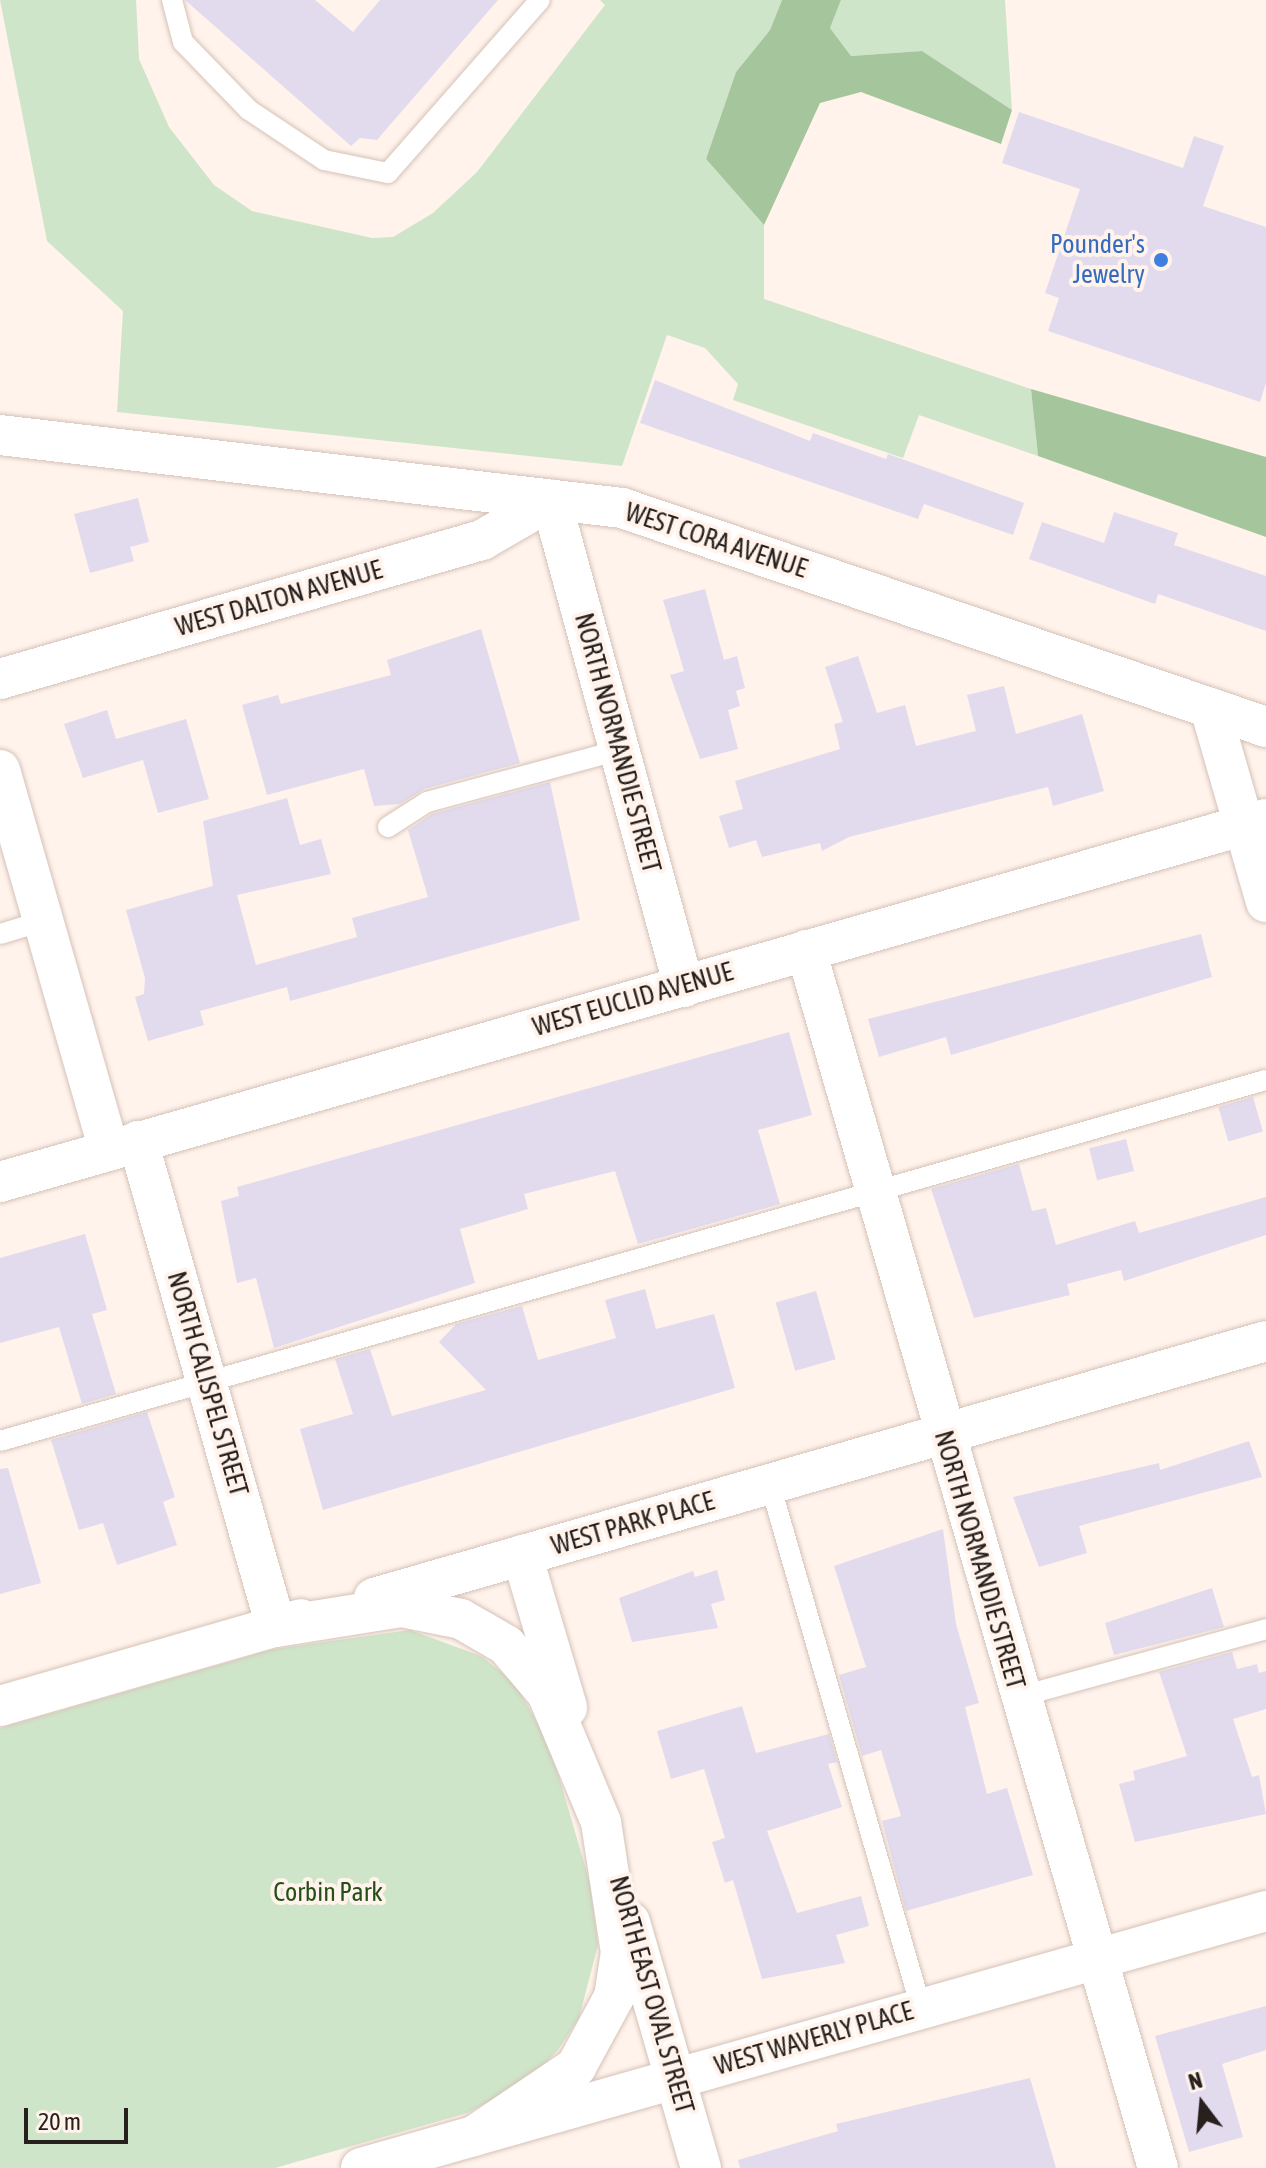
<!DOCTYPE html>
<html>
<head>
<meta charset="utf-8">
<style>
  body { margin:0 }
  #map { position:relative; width:1266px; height:2168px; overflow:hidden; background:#fff3ec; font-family:"Asap Condensed",sans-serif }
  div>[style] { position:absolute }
  .green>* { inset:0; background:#cfe5c9 }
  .forest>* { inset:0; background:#a5c59c }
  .building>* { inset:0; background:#e2dbee; transform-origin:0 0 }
  .roads { filter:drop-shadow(0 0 2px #d5c2b7) drop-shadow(0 0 2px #d5c2b7) }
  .lane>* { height:20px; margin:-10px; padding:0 10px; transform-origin:10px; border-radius:10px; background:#fff }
  .street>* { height:40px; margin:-20px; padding:0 20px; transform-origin:20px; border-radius:20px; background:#fff }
  .dots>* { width:22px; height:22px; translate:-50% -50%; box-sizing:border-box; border:4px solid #fff3ec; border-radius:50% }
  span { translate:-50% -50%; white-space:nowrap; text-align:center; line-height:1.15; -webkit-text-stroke:8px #fff3ec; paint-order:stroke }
  .shop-label { font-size:26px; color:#366cbe }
  .right { translate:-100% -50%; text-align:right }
  .street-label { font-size:26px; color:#27201c }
  .park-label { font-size:26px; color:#244f17 }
  .north { position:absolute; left:1162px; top:2064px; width:80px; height:80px; -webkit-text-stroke:6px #fff3ec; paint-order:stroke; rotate:344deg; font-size:22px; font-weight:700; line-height:32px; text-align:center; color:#27201c }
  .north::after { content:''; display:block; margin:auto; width:28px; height:36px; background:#27201c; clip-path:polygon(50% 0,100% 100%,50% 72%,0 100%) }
  .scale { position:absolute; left:24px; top:2108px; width:104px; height:36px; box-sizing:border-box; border:4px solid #27201c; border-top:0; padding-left:10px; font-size:24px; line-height:28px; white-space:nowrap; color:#27201c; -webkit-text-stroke:6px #fff3ec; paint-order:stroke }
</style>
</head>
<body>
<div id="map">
  <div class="green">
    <div style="clip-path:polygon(0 0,136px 0,139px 59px,169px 127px,214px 185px,252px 211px,372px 238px,393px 237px,433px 213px,477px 172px,605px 5px,600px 0,782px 0,770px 30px,736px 72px,706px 159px,764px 225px,764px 299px,1031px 389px,1038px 456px,919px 415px,903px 458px,733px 400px,738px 384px,705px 348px,667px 335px,622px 466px,117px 412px,123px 311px,47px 241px)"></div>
    <div style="clip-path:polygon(841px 0,1005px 0,1012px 110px,922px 51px,851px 56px,830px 28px)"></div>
    <div style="clip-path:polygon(410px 1630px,481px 1656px,514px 1682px,549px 1743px,590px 1883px,598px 1945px,579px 2018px,558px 2050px,526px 2083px,467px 2113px,275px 2168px,0 2168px,0 1728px,274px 1649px)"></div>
  </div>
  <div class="forest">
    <div style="clip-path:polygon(782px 0,841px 0,830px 28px,851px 56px,922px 51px,1012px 110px,1001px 144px,861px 92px,820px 103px,764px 225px,706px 159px,736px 72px,770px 30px)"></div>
    <div style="clip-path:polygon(1031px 389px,1266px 457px,1266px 537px,1038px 456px)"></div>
  </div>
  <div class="building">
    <div style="clip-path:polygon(185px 0,315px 0,353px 32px,380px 0,498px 0,377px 140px,360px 138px,351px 146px)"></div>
    <div style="clip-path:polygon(1019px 112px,1183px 168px,1194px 136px,1224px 146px,1203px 206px,1266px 227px,1266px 383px,1260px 402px,1048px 331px,1059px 298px,1045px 293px,1080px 189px,1002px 163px)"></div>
    <div style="clip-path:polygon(655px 380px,810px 441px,813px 433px,886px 459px,888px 454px,1024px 503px,1013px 535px,924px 504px,918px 519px,640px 423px)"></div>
    <div style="clip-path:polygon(138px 498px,149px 542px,130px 547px,134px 561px,90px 573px,74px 514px)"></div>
    <div style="clip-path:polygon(1114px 512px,1178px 533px,1174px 545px,1266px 576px,1266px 631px,1158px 594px,1155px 604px,1029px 559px,1042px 522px,1104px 543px)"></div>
    <div style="clip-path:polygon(705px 589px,724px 660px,737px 656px,745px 688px,736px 691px,740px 706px,728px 710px,738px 749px,700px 759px,670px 675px,684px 671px,663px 600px)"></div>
    <div style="clip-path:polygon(481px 629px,520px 763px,424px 789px,400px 804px,374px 806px,364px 769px,267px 795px,242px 705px,278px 695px,281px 704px,391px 675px,387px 660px)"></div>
    <div style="clip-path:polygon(858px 656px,877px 713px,905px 705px,916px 746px,976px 731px,967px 695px,1004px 686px,1016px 734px,1082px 714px,1104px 791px,1053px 806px,1048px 787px,849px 837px,822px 851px,820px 843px,762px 857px,756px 840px,729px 848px,719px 816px,743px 809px,735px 781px,840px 749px,834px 724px,843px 722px,825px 667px)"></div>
    <div style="clip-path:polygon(107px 710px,116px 739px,186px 719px,209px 799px,158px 813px,143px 760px,83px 778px,64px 724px)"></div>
    <div style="clip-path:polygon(550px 782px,580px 920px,290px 1001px,287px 987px,200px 1011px,204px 1025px,148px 1041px,135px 997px,144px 994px,145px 978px,126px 910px,213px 886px,203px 821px,287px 798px,300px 845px,321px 839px,331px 874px,237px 895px,256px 965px,357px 937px,352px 918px,428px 897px,408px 830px,432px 814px)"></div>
    <div style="clip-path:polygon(1201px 934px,1212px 977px,951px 1055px,946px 1037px,879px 1057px,868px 1019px)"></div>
    <div style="clip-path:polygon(789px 1032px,812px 1115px,758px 1130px,780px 1204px,638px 1244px,615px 1171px,524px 1194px,528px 1209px,460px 1229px,475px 1283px,274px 1348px,256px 1278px,237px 1283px,221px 1201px,239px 1196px,237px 1187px)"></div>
    <div style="left:1253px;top:1097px;width:36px;height:36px;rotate:74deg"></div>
    <div style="left:1126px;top:1139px;width:33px;height:38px;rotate:76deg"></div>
    <div style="clip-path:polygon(1019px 1164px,1032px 1211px,1046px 1208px,1056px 1245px,1135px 1221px,1139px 1233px,1266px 1197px,1266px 1235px,1124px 1281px,1121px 1270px,1067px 1284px,1070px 1295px,974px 1318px,931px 1189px)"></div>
    <div style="clip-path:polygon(85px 1234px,107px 1310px,92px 1314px,116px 1394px,82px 1404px,59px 1327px,0 1343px,0 1258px)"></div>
    <div style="clip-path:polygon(645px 1289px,656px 1329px,714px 1314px,735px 1388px,323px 1510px,300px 1429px,353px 1414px,335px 1359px,370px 1349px,392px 1416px,486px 1390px,439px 1342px,456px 1324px,522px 1306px,538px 1360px,616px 1338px,605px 1300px)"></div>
    <div style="left:816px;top:1291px;width:71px;height:42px;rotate:74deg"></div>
    <div style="clip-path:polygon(147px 1412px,175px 1497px,163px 1502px,177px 1545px,117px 1565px,103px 1523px,79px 1530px,51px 1440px)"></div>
    <div style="clip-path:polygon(1249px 1441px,1262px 1477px,1079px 1526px,1087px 1553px,1039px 1567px,1013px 1497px,1159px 1463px,1160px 1470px)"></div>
    <div style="clip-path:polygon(8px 1468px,41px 1583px,0 1594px,0 1469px)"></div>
    <div style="clip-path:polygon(943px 1529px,956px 1624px,979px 1703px,965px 1707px,987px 1794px,1007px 1788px,1033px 1875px,906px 1911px,882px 1821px,901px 1816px,881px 1750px,862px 1756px,839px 1675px,866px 1667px,834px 1566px)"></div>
    <div style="clip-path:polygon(717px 1570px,725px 1600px,711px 1604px,718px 1628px,632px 1642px,619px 1598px,693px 1571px,695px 1577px)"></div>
    <div style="clip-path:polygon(1212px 1588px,1224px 1627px,1114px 1655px,1105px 1623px)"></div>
    <div style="clip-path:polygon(1232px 1652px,1237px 1669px,1257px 1664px,1259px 1673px,1266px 1671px,1266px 1709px,1233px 1719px,1252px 1777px,1259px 1775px,1266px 1814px,1135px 1842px,1119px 1784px,1135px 1780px,1133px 1771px,1187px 1756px,1159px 1672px)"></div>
    <div style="clip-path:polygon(742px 1706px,756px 1753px,829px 1734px,837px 1762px,828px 1764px,842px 1807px,767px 1831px,797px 1913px,861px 1896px,869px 1926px,836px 1935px,845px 1963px,762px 1979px,733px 1880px,725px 1883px,712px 1842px,725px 1838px,704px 1769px,671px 1779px,657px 1731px)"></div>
    <div style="clip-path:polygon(1266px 2006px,1266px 2050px,1222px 2064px,1243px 2137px,1189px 2152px,1155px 2036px)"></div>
    <div style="clip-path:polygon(1030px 2078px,1056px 2168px,740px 2168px,738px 2160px,838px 2131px,836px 2124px)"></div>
  </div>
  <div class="roads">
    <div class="lane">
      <div style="left:172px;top:0;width:43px;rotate:75.3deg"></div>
      <div style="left:183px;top:42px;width:95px;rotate:45.9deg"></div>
      <div style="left:249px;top:110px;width:90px;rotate:33.7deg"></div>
      <div style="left:324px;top:160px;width:65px;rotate:11.5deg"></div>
      <div style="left:388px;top:173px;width:230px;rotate:-48.7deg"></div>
      <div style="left:388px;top:827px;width:46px;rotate:-32.7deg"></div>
      <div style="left:427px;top:802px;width:200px;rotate:-15.1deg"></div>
      <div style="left:0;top:934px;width:45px;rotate:-16.8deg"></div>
      <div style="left:0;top:1441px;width:1316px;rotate:-15.92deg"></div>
      <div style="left:770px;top:1484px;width:545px;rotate:73.92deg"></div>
      <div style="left:1018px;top:1697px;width:257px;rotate:-15.3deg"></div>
    </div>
    <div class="street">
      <div style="left:0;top:435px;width:626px;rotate:6.69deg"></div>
      <div style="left:622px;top:508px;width:680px;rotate:18.78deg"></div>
      <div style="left:0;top:679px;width:502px;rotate:-16.09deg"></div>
      <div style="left:482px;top:540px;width:80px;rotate:-30.1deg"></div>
      <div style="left:551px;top:500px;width:505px;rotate:74.72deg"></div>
      <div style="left:1210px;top:708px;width:202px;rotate:73.9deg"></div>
      <div style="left:0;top:770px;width:396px;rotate:74deg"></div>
      <div style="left:806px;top:950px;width:1268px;rotate:73.88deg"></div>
      <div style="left:138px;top:1141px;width:505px;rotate:74.15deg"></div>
      <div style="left:276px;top:1627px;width:127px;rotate:-9.1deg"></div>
      <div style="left:401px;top:1607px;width:61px;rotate:11.3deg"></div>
      <div style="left:461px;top:1619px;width:52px;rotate:30deg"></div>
      <div style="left:506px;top:1645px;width:63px;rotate:49.5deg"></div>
      <div style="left:547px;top:1693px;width:140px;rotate:67.3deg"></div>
      <div style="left:601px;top:1822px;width:132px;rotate:81.3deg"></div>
      <div style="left:621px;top:1952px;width:46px;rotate:98.8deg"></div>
      <div style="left:614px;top:1997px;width:80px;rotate:118.5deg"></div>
      <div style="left:576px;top:2067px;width:123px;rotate:145.9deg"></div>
      <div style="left:0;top:1182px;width:1317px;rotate:-16deg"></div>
      <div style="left:522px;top:1555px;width:159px;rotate:73.5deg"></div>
      <div style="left:374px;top:1598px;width:928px;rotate:-16.07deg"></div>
      <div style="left:0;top:1706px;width:313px;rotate:-16.1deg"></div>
      <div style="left:630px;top:1922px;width:256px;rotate:73.9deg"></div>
      <div style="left:361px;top:2168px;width:941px;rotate:-15.85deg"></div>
    </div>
  </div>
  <div class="dots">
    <div style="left:1161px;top:260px;background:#3f7fe0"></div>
  </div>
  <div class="shop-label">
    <span class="right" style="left:1145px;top:260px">Pounder's<br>Jewelry</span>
  </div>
  <div class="street-label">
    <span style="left:716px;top:541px;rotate:18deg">WEST CORA AVENUE</span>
    <span style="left:279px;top:599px;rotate:-16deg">WEST DALTON AVENUE</span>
    <span style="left:617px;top:743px;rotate:75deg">NORTH NORMANDIE STREET</span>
    <span style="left:633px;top:1000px;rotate:-16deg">WEST EUCLID AVENUE</span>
    <span style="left:207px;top:1384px;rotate:74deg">NORTH CALISPEL STREET</span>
    <span style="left:633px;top:1524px;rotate:-16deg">WEST PARK PLACE</span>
    <span style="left:979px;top:1560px;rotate:74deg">NORTH NORMANDIE STREET</span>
    <span style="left:651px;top:1995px;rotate:74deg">NORTH EAST OVAL STREET</span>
    <span style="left:814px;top:2039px;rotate:-16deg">WEST WAVERLY PLACE</span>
  </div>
  <div class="park-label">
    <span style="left:328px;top:1893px">Corbin Park</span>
  </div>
  <div class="north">N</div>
  <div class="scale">20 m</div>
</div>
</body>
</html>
